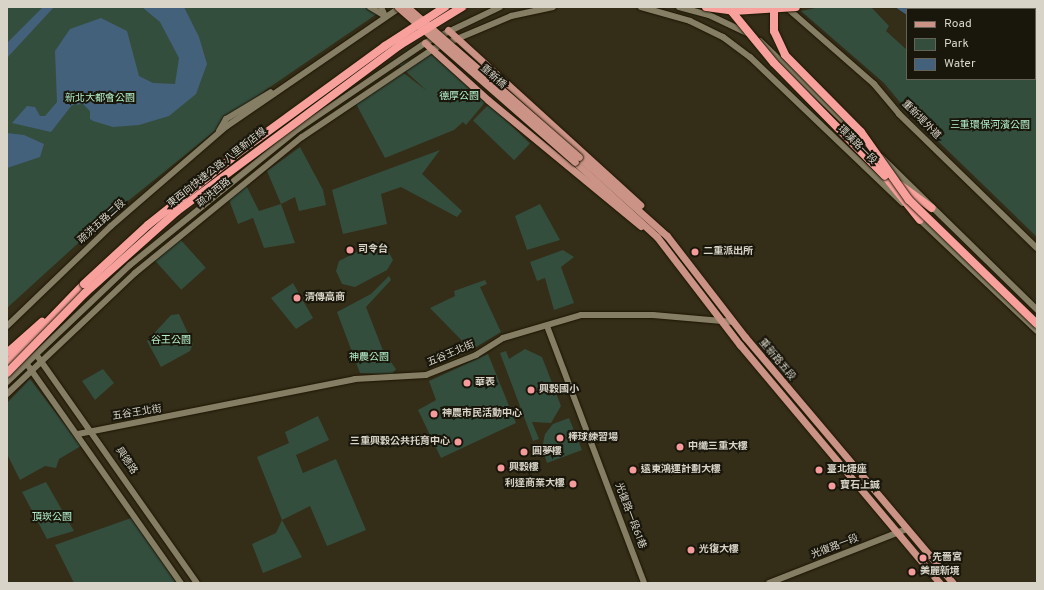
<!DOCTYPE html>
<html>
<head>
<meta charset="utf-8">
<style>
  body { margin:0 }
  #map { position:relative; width:1044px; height:590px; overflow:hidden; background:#342d17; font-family:Overpass,"Noto Sans TC",sans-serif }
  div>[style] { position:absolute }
  .green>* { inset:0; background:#344e3e; transform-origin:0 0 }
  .water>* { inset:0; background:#43617a }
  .roads { filter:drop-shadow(0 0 1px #1c1501) drop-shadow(0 0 1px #1c1501) }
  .secondary>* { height:6px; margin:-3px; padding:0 3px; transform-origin:3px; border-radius:3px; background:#857d64 }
  .primary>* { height:7px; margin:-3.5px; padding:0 3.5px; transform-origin:3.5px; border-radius:3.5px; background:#ca9386 }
  .highway>* { height:8px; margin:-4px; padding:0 4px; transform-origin:4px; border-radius:4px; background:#f8a19c }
  .bridges { filter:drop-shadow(0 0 1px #1c1501) drop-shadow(0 0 1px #1c1501) }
  .primary-bridge>* { height:7px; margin:-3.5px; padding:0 3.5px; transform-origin:3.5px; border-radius:3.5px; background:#ca9386 }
  .highway-bridge>* { height:8px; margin:-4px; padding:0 4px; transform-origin:4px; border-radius:4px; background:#f8a19c }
  .dots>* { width:11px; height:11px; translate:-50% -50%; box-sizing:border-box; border:2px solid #19160c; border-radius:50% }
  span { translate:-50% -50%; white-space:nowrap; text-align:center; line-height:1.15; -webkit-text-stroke:4px #19160c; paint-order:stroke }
  .street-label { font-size:10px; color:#d8d4c7 }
  .park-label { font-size:10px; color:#b5f2cb }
  .poi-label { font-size:10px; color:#d8d4c7; font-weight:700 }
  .left { translate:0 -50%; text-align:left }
  .right { translate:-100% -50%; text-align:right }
  .frame { position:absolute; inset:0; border:8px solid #d8d4c7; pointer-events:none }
  .legend { position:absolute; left:906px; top:8px; width:130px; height:72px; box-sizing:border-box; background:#19160c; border:1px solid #656257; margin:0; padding:5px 7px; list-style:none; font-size:12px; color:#d8d4c7 }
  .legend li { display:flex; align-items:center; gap:8px; height:20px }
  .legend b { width:20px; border:1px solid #656257 }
</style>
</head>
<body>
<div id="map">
  <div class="green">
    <div style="clip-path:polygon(7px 7px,387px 7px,267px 89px,97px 226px,7px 308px)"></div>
    <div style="clip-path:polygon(820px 7px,871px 7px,889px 26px,886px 31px,907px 50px,907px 79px,1035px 79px,1037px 39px,1037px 237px,909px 113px,884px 83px,801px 11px)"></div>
    <div style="clip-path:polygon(428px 51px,487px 100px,466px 125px,463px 122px,454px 130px,385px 158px,355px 102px,401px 71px,427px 91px,399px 65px)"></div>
    <div style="left:489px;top:104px;width:57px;height:23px;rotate:44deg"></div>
    <div style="clip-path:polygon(300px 147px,323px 190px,326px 205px,299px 211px,295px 197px,281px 204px,295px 243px,264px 248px,253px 218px,238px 224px,228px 197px,246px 185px,259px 211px,281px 204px,267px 171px)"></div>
    <div style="clip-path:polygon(440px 150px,422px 174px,462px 211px,457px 217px,401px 187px,381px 194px,387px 224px,343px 234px,332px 190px)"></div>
    <div style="clip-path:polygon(540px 204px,560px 240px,527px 250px,515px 216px)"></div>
    <div style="left:179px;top:238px;width:40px;height:33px;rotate:48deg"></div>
    <div style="clip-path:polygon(385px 245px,393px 260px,387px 270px,355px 287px,342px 284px,336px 271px,339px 261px,366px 247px)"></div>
    <div style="clip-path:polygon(563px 250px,574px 257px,561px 267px,574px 303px,554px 310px,545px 278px,537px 281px,530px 262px)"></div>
    <div style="clip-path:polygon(389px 276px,391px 280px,366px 307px,384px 353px,396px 369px,392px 374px,360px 373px,337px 312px,371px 294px)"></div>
    <div style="clip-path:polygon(485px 280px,487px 284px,480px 287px,501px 332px,471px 350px,430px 308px,455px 296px,454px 291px)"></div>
    <div style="clip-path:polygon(293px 283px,313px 318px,296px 329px,271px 298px)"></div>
    <div style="clip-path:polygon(179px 314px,193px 344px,190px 351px,161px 367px,147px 341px,171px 315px)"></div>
    <div style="clip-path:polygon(525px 349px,542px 357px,561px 406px,551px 423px,532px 422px,539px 439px,533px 441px,500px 353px,506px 351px,509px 359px)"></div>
    <div style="clip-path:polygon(488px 354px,516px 423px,441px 458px,418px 410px,436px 400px,429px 381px)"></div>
    <div style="clip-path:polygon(103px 369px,114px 383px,95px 400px,82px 381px)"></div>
    <div style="clip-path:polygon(30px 379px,81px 446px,59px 459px,56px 468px,45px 466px,20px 480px,7px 454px,7px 403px)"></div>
    <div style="clip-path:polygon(318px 416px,329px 440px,296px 455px,303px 473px,336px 459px,366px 530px,327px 546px,310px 506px,282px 520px,302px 557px,263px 573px,252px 544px,276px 533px,282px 520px,257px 457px,289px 443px,285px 432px)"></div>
    <div style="clip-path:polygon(569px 418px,582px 450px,547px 463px,542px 448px,545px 434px,553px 424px)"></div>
    <div style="clip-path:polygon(46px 482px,74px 531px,47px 539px,22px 492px)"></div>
    <div style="clip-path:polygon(134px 517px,176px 583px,74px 583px,55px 545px)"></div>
  </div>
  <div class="water">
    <div style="clip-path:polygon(43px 7px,54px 7px,7px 58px,7px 43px)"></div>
    <div style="clip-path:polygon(142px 7px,184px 7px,199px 37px,207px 64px,196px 94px,169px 116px,139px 125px,113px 127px,93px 121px,90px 119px,90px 111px,83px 104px,72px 105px,51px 132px,12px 123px,27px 106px,35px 107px,40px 116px,45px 116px,57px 102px,55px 51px,70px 29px,101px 18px,127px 31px,139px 76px,153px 83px,175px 84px,179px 58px,160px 22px)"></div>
    <div style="clip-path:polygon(895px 7px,1037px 7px,1037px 13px,1035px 9px,907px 9px,907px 15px)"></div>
    <div style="clip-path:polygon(7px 133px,24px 135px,44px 144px,40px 157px,7px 168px)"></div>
  </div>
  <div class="roads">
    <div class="secondary">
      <div style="left:370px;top:7px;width:17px;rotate:31deg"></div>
      <div style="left:381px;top:7px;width:10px;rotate:66deg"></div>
      <div style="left:641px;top:7px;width:51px;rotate:15.9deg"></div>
      <div style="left:690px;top:21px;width:37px;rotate:26deg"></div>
      <div style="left:723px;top:37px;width:34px;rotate:37deg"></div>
      <div style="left:750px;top:57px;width:211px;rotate:43.7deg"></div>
      <div style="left:679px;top:7px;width:31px;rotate:15deg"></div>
      <div style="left:709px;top:15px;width:42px;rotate:25.3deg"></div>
      <div style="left:786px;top:7px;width:117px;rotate:41.2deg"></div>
      <div style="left:874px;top:84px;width:39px;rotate:50deg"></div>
      <div style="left:899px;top:114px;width:192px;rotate:44.2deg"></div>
      <div style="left:760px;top:41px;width:153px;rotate:43.9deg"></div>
      <div style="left:219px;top:131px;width:14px;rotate:-60deg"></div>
      <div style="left:226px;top:119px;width:52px;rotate:-31deg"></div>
      <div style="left:881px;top:157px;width:219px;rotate:44.4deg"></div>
      <div style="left:918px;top:218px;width:164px;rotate:43.5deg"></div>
      <div style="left:7px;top:326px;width:144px;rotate:-43.9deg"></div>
      <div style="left:111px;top:226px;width:153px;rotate:-40.8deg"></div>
      <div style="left:227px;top:126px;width:211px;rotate:-34.4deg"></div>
      <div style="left:547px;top:326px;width:275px;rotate:69.3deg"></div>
      <div style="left:38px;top:357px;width:276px;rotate:54.9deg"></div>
      <div style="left:29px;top:367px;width:264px;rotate:54.9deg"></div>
      <div style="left:7px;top:382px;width:170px;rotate:-43.6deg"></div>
      <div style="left:130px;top:265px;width:216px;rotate:-39deg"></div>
      <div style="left:298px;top:129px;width:153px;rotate:-34.1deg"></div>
      <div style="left:425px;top:43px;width:83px;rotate:-25.6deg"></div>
      <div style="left:7px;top:394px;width:176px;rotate:-43.4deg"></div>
      <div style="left:135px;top:273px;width:215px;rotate:-39.2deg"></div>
      <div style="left:302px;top:137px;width:158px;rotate:-33.9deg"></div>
      <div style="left:433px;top:49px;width:85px;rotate:-22.9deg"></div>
      <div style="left:511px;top:16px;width:43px;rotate:-12.1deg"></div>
      <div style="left:78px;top:434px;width:282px;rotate:-11.2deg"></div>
      <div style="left:355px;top:379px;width:71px;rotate:-3.2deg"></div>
      <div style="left:426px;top:375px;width:54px;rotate:-21.8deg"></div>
      <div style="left:476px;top:355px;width:32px;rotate:-32deg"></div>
      <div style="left:503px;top:338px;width:81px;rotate:-16.4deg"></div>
      <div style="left:581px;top:315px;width:72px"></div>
      <div style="left:653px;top:315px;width:81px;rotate:4.9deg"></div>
      <div style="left:769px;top:583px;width:148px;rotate:-21.4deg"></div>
    </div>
    <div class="primary">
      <div style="left:448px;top:30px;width:260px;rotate:42.3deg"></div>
      <div style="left:425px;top:43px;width:85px;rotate:42.1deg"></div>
      <div style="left:488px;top:100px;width:198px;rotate:39.5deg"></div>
      <div style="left:579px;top:157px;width:118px;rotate:41.9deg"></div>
      <div style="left:667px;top:236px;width:128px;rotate:52.3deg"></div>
      <div style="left:745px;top:337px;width:322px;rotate:49.8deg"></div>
      <div style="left:575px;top:162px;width:111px;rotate:42.4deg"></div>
      <div style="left:657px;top:237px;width:136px;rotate:52.5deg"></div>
      <div style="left:740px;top:345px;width:311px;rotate:50deg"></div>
    </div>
    <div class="highway">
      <div style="left:885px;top:176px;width:56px;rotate:51.5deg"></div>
      <div style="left:900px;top:185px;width:39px;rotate:36deg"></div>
      <div style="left:7px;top:353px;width:47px;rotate:-41.5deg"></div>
      <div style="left:7px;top:364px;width:111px;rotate:-46.1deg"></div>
    </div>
  </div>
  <div class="bridges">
    <div class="primary-bridge">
      <div style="left:398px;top:7px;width:235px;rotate:41.2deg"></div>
      <div style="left:407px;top:7px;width:228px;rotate:41.1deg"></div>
    </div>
    <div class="highway-bridge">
      <div style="left:706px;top:7px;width:28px;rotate:8deg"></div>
      <div style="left:734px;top:11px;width:62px;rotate:-3.7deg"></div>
      <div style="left:728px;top:7px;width:72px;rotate:50.6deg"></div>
      <div style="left:774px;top:63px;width:158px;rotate:45.5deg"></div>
      <div style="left:774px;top:7px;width:24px;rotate:90deg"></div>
      <div style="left:774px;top:31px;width:26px;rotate:65deg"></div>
      <div style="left:785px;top:55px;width:108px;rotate:45.4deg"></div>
      <div style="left:861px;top:132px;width:83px;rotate:54.8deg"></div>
      <div style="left:909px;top:200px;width:178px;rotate:44.1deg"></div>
      <div style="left:84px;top:284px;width:87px;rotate:-42.7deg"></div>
      <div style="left:148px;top:225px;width:114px;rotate:-38.6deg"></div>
      <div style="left:237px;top:154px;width:183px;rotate:-36.1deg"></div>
      <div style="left:385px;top:46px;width:72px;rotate:-33deg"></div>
      <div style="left:7px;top:373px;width:112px;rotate:-45.7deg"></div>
      <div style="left:85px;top:293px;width:122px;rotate:-41.7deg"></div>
      <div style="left:176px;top:212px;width:279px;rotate:-36.7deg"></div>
      <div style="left:400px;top:45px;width:73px;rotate:-31.5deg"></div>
    </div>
  </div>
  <div class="dots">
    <div style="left:350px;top:250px;background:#f59b9c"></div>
    <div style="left:695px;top:252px;background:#f59b9c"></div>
    <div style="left:297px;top:298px;background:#f59b9c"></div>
    <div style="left:467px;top:383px;background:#f59b9c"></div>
    <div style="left:531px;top:390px;background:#f59b9c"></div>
    <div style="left:434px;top:414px;background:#f59b9c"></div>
    <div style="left:560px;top:438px;background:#f59b9c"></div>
    <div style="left:458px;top:442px;background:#f59b9c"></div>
    <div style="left:680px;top:447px;background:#f59b9c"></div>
    <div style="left:524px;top:452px;background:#f59b9c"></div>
    <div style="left:501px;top:468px;background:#f59b9c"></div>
    <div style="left:633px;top:470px;background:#f59b9c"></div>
    <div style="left:819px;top:470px;background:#f59b9c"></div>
    <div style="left:573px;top:484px;background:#f59b9c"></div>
    <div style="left:832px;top:486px;background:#f59b9c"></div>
    <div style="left:691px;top:550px;background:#f59b9c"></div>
    <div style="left:923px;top:558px;background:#f59b9c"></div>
    <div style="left:912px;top:572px;background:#f59b9c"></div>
  </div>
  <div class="street-label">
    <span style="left:493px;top:77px;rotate:41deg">重新橋</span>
    <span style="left:921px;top:120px;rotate:45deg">重新堤外道</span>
    <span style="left:857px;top:145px;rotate:45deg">環漢路一段</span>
    <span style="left:217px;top:168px;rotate:-38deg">東西向快速公路 八里新店線</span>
    <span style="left:214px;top:193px;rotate:-39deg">疏洪西路</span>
    <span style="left:102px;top:222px;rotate:-42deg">疏洪五路二段</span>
    <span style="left:451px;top:354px;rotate:-23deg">五谷王北街</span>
    <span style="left:777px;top:360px;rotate:50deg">重新路五段</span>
    <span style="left:137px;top:413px;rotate:-9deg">五谷王北街</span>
    <span style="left:126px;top:461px;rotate:56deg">興德路</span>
    <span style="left:630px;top:516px;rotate:69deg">光復路一段61巷</span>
    <span style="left:835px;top:547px;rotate:-21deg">光復路一段</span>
  </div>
  <div class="park-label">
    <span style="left:459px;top:97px">德厚公園</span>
    <span style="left:100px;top:99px">新北大都會公園</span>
    <span style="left:990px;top:126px">三重環保河濱公園</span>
    <span style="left:171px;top:341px">谷王公園</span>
    <span style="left:369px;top:358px">神農公園</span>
    <span style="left:52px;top:518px">頂崁公園</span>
  </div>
  <div class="poi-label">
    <span class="left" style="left:358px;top:250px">司令台</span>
    <span class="left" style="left:703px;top:252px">二重派出所</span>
    <span class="left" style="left:305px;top:298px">清傳高商</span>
    <span class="left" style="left:475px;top:383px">華表</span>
    <span class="left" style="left:539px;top:390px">興穀國小</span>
    <span class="left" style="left:442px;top:414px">神農市民活動中心</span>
    <span class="left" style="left:568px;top:438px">棒球練習場</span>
    <span class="right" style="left:450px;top:442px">三重興穀公共托育中心</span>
    <span class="left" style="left:688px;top:447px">中纖三重大樓</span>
    <span class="left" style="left:532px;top:452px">圓夢樓</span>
    <span class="left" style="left:509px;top:468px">興穀樓</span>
    <span class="left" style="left:641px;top:470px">遠東鴻運計劃大樓</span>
    <span class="left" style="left:827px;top:470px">臺北捷座</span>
    <span class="right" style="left:565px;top:484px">利達商業大樓</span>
    <span class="left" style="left:840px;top:486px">寶石上誠</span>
    <span class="left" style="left:699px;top:550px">光復大樓</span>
    <span class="left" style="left:932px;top:558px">先嗇宮</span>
    <span class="left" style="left:920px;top:572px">美麗新境</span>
  </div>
  <div class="frame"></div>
  <ul class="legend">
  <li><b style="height:5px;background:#ca9386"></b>Road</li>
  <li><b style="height:11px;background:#344e3e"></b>Park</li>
  <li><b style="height:11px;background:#43617a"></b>Water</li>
  </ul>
</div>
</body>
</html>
